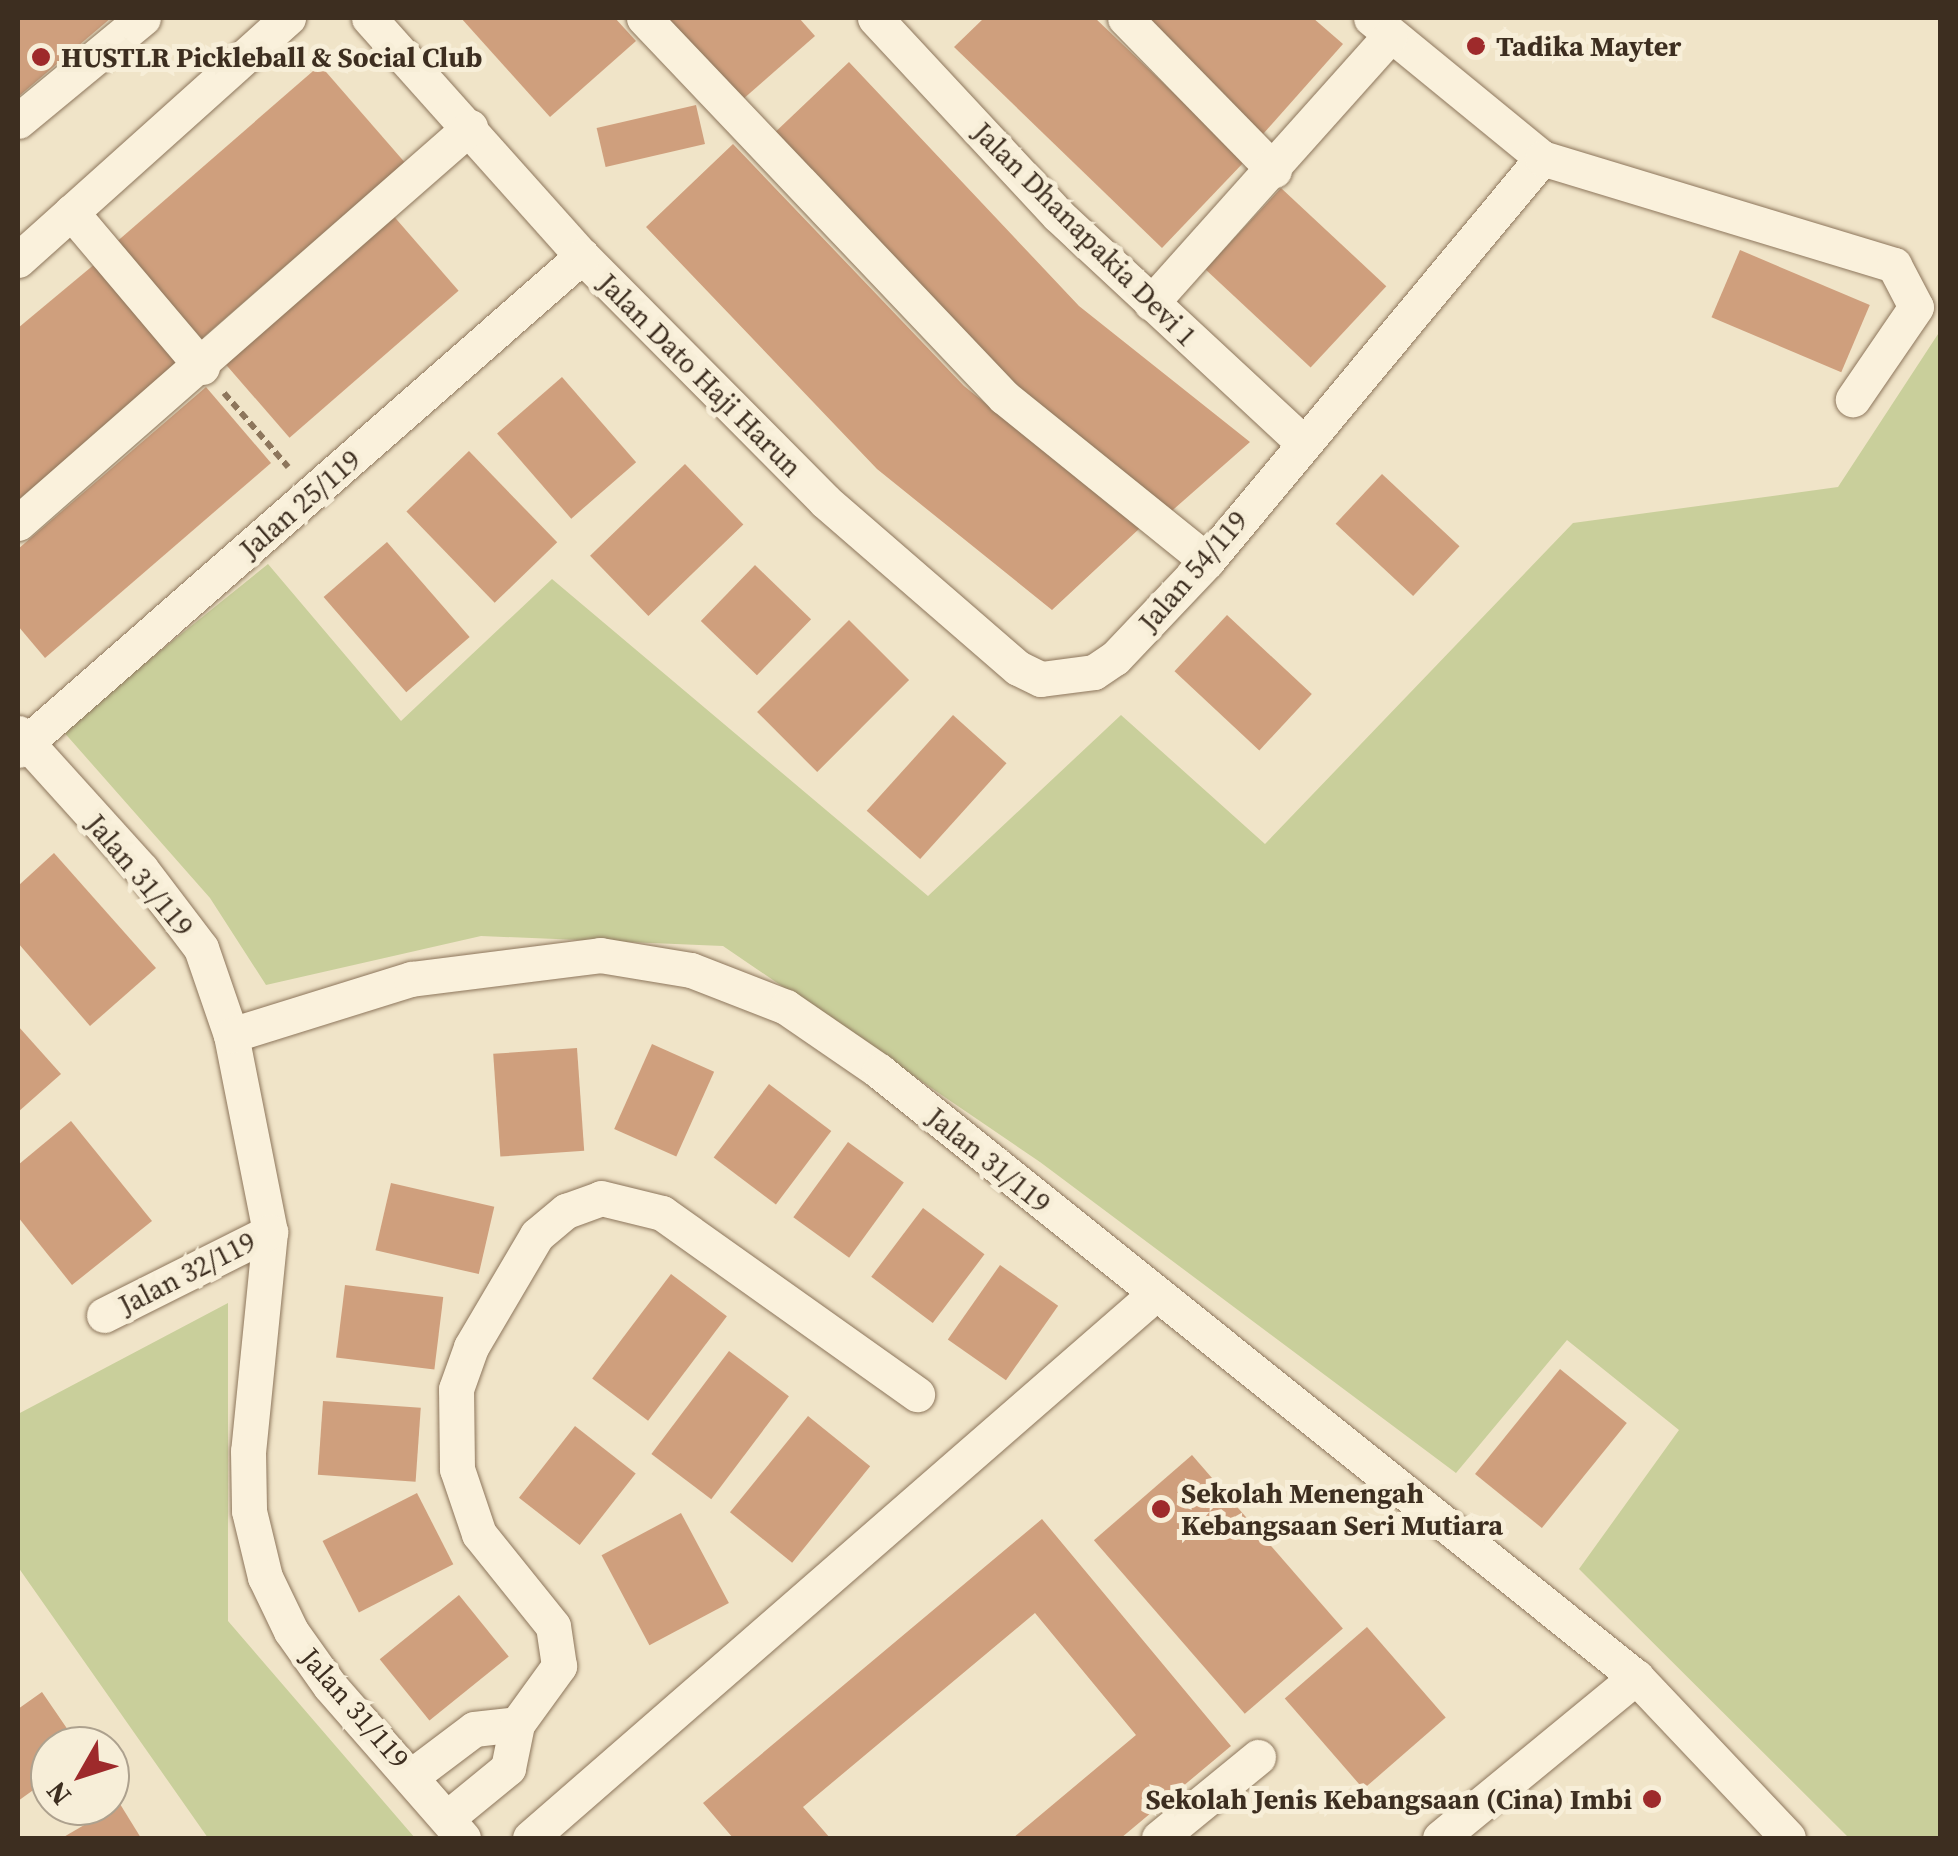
<!DOCTYPE html>
<html>
<head>
<meta charset="utf-8">
<style>
  body { margin:0 }
  #map { position:relative; width:1958px; height:1856px; overflow:hidden; background:#f0e4c8; font-family:"Source Serif 4",serif }
  div>[style] { position:absolute }
  .green>* { inset:0; background:#c9cf9b }
  .building>* { inset:0; background:#cf9f7d; transform-origin:0 0 }
  .path>* { height:6px; margin-top:-3px; transform-origin:0; background:repeating-linear-gradient(90deg,#8d765c 0 8px,transparent 0 13px) }
  .roads { filter:drop-shadow(0 0 2px #8d765c) drop-shadow(0 0 2px #8d765c) }
  .minor>* { height:35px; margin:-17.5px; padding:0 17.5px; transform-origin:17.5px; border-radius:17.5px; background:#faf1dc }
  .dots>* { width:28px; height:28px; translate:-50% -50%; box-sizing:border-box; border:5px solid #f7eed8; border-radius:50% }
  span { translate:-50% -50%; white-space:nowrap; text-align:center; line-height:1.15; -webkit-text-stroke:10px #f7eed8; paint-order:stroke }
  .poi-label { font-size:28px; color:#3d2e20; font-weight:700 }
  .left { translate:0 -50%; text-align:left }
  .right { translate:-100% -50%; text-align:right }
  .street-label { font-size:28px; color:#3d2e20 }
  .frame { position:absolute; inset:0; border:20px solid #3d2e20; pointer-events:none }
  .north { position:absolute; left:30px; top:1726px; width:100px; height:100px; box-sizing:border-box; background:#f7eed8; border:2px solid #ada18e; border-radius:50%; rotate:231deg; font-size:28px; font-weight:700; line-height:40px; text-align:center; color:#3d2e20 }
  .north::after { content:''; display:block; margin:auto; width:35px; height:45px; background:#9e2a2b; clip-path:polygon(50% 0,100% 100%,50% 72%,0 100%) }
</style>
</head>
<body>
<div id="map">
  <div class="green">
    <div style="clip-path:polygon(1940px 331px,1940px 1838px,1849px 1838px,1579px 1569px,1679px 1430px,1567px 1340px,1456px 1473px,1040px 1162px,723px 946px,481px 936px,266px 985px,210px 898px,62px 730px,268px 564px,401px 721px,552px 579px,928px 896px,1121px 715px,1265px 844px,1573px 523px,1838px 487px)"></div>
    <div style="clip-path:polygon(228px 1303px,228px 1621px,415px 1838px,208px 1838px,18px 1567px,18px 1414px)"></div>
  </div>
  <div class="building">
    <div style="clip-path:polygon(18px 18px,111px 18px,18px 97px)"></div>
    <div style="clip-path:polygon(461px 18px,615px 18px,636px 41px,550px 117px)"></div>
    <div style="clip-path:polygon(655px 18px,799px 18px,815px 36px,734px 107px)"></div>
    <div style="clip-path:polygon(984px 18px,1095px 18px,1245px 161px,1162px 248px,954px 47px)"></div>
    <div style="clip-path:polygon(1132px 18px,1313px 18px,1343px 44px,1263px 134px)"></div>
    <div style="clip-path:polygon(849px 62px,1079px 306px,1250px 442px,1166px 516px,998px 382px,769px 138px)"></div>
    <div style="left:320px;top:65px;width:129px;height:269px;rotate:49deg"></div>
    <div style="left:696px;top:105px;width:40px;height:102px;rotate:77deg"></div>
    <div style="clip-path:polygon(733px 144px,964px 386px,1140px 528px,1052px 610px,877px 469px,646px 227px)"></div>
    <div style="left:1281px;top:188px;width:144px;height:111px;rotate:43deg"></div>
    <div style="left:391px;top:213px;width:103px;height:224px;rotate:49deg"></div>
    <div style="left:1740px;top:250px;width:141px;height:73px;rotate:23deg"></div>
    <div style="clip-path:polygon(96px 263px,180px 363px,18px 500px,18px 328px)"></div>
    <div style="left:562px;top:377px;width:113px;height:86px;rotate:49deg"></div>
    <div style="clip-path:polygon(206px 387px,271px 463px,45px 658px,18px 626px,18px 549px)"></div>
    <div style="left:469px;top:451px;width:127px;height:87px;rotate:46deg"></div>
    <div style="left:685px;top:464px;width:84px;height:132px;rotate:46deg"></div>
    <div style="left:1382px;top:474px;width:106px;height:68px;rotate:43deg"></div>
    <div style="left:387px;top:542px;width:126px;height:84px;rotate:49deg"></div>
    <div style="left:755px;top:565px;width:78px;height:78px;rotate:44deg"></div>
    <div style="left:1227px;top:615px;width:116px;height:77px;rotate:43deg"></div>
    <div style="left:849px;top:620px;width:85px;height:130px;rotate:45deg"></div>
    <div style="left:953px;top:715px;width:72px;height:129px;rotate:42deg"></div>
    <div style="clip-path:polygon(54px 853px,156px 968px,90px 1026px,18px 943px,18px 886px)"></div>
    <div style="clip-path:polygon(18px 1026px,61px 1074px,18px 1112px)"></div>
    <div style="left:652px;top:1044px;width:68px;height:93px;rotate:24deg"></div>
    <div style="left:577px;top:1048px;width:103px;height:84px;rotate:86deg"></div>
    <div style="left:769px;top:1084px;width:78px;height:92px;rotate:37deg"></div>
    <div style="clip-path:polygon(71px 1121px,152px 1221px,72px 1285px,18px 1217px,18px 1165px)"></div>
    <div style="left:848px;top:1142px;width:69px;height:93px;rotate:36deg"></div>
    <div style="left:391px;top:1183px;width:106px;height:69px;rotate:13deg"></div>
    <div style="left:923px;top:1208px;width:77px;height:86px;rotate:37deg"></div>
    <div style="left:1000px;top:1265px;width:71px;height:91px;rotate:35deg"></div>
    <div style="left:671px;top:1274px;width:70px;height:131px;rotate:37deg"></div>
    <div style="left:345px;top:1285px;width:99px;height:73px;rotate:7deg"></div>
    <div style="left:729px;top:1351px;width:75px;height:129px;rotate:37deg"></div>
    <div style="left:1560px;top:1369px;width:86px;height:135px;rotate:39deg"></div>
    <div style="left:323px;top:1401px;width:98px;height:74px;rotate:4deg"></div>
    <div style="left:808px;top:1416px;width:80px;height:124px;rotate:39deg"></div>
    <div style="left:575px;top:1426px;width:77px;height:91px;rotate:38deg"></div>
    <div style="left:1192px;top:1455px;width:230px;height:130px;rotate:49deg"></div>
    <div style="left:417px;top:1493px;width:80px;height:106px;rotate:63deg"></div>
    <div style="left:681px;top:1513px;width:102px;height:90px;rotate:62deg"></div>
    <div style="clip-path:polygon(1042px 1519px,1231px 1746px,1121px 1838px,1013px 1838px,1136px 1735px,1035px 1613px,803px 1807px,830px 1838px,733px 1838px,703px 1803px)"></div>
    <div style="left:459px;top:1595px;width:79px;height:102px;rotate:51deg"></div>
    <div style="left:1367px;top:1627px;width:120px;height:109px;rotate:49deg"></div>
    <div style="clip-path:polygon(42px 1692px,79px 1746px,50px 1746px,50px 1778px,18px 1801px,18px 1709px)"></div>
    <div style="clip-path:polygon(120px 1804px,141px 1838px,62px 1838px)"></div>
  </div>
  <div class="path">
    <div style="left:224px;top:393px;width:98px;rotate:49.1deg"></div>
  </div>
  <div class="roads">
    <div class="minor">
      <div style="left:369px;top:18px;width:319px;rotate:48.2deg"></div>
      <div style="left:582px;top:256px;width:345px;rotate:45.2deg"></div>
      <div style="left:825px;top:501px;width:255px;rotate:40.9deg"></div>
      <div style="left:1018px;top:668px;width:25px;rotate:26deg"></div>
      <div style="left:1041px;top:679px;width:53px;rotate:-7.5deg"></div>
      <div style="left:1094px;top:672px;width:25px;rotate:-34deg"></div>
      <div style="left:1115px;top:658px;width:134px;rotate:-46.5deg"></div>
      <div style="left:1207px;top:561px;width:524px;rotate:-50.26deg"></div>
      <div style="left:644px;top:18px;width:523px;rotate:46.47deg"></div>
      <div style="left:1004px;top:397px;width:261px;rotate:38.9deg"></div>
      <div style="left:875px;top:18px;width:269px;rotate:47.1deg"></div>
      <div style="left:1058px;top:215px;width:333px;rotate:42.9deg"></div>
      <div style="left:1125px;top:18px;width:213px;rotate:45.6deg"></div>
      <div style="left:1371px;top:18px;width:221px;rotate:39.3deg"></div>
      <div style="left:1542px;top:158px;width:368px;rotate:16.9deg"></div>
      <div style="left:1894px;top:265px;width:47px;rotate:62.4deg"></div>
      <div style="left:1916px;top:307px;width:112px;rotate:124.4deg"></div>
      <div style="left:18px;top:121px;width:162px;rotate:-39.5deg"></div>
      <div style="left:71px;top:212px;width:203px;rotate:49.8deg"></div>
      <div style="left:18px;top:260px;width:363px;rotate:-41.9deg"></div>
      <div style="left:1151px;top:303px;width:358px;rotate:-48.2deg"></div>
      <div style="left:18px;top:523px;width:601px;rotate:-41.22deg"></div>
      <div style="left:18px;top:733px;width:183px;rotate:47.9deg"></div>
      <div style="left:141px;top:869px;width:99px;rotate:52.8deg"></div>
      <div style="left:201px;top:948px;width:92px;rotate:71deg"></div>
      <div style="left:231px;top:1035px;width:201px;rotate:78.8deg"></div>
      <div style="left:270px;top:1232px;width:220px;rotate:95.7deg"></div>
      <div style="left:248px;top:1451px;width:60px;rotate:89deg"></div>
      <div style="left:249px;top:1511px;width:68px;rotate:76.4deg"></div>
      <div style="left:265px;top:1577px;width:60px;rotate:64.3deg"></div>
      <div style="left:291px;top:1631px;width:67px;rotate:54.7deg"></div>
      <div style="left:330px;top:1686px;width:202px;rotate:48.8deg"></div>
      <div style="left:18px;top:750px;width:750px;rotate:-41.21deg"></div>
      <div style="left:231px;top:1035px;width:189px;rotate:-17.3deg"></div>
      <div style="left:411px;top:979px;width:191px;rotate:-7.2deg"></div>
      <div style="left:600px;top:955px;width:92px;rotate:9.4deg"></div>
      <div style="left:691px;top:970px;width:102px;rotate:21.3deg"></div>
      <div style="left:786px;top:1007px;width:113px;rotate:34.5deg"></div>
      <div style="left:879px;top:1071px;width:970px;rotate:38.68deg"></div>
      <div style="left:1636px;top:1677px;width:221px;rotate:46.6deg"></div>
      <div style="left:104px;top:1315px;width:186px;rotate:-26.6deg"></div>
      <div style="left:413px;top:1775px;width:76px;rotate:-37deg"></div>
      <div style="left:474px;top:1729px;width:43px;rotate:-6.6deg"></div>
      <div style="left:447px;top:1818px;width:79px;rotate:-39.3deg"></div>
      <div style="left:508px;top:1768px;width:45px;rotate:-78.4deg"></div>
      <div style="left:517px;top:1724px;width:72px;rotate:-54.1deg"></div>
      <div style="left:559px;top:1666px;width:40px;rotate:-98.5deg"></div>
      <div style="left:553px;top:1626px;width:118px;rotate:-128.8deg"></div>
      <div style="left:479px;top:1534px;width:69px;rotate:-108.7deg"></div>
      <div style="left:457px;top:1469px;width:80px;rotate:-90.7deg"></div>
      <div style="left:456px;top:1389px;width:45px;rotate:-70.3deg"></div>
      <div style="left:471px;top:1347px;width:130px;rotate:-59.5deg"></div>
      <div style="left:537px;top:1235px;width:38px;rotate:-40deg"></div>
      <div style="left:566px;top:1211px;width:37px;rotate:-20deg"></div>
      <div style="left:601px;top:1198px;width:63px;rotate:13.8deg"></div>
      <div style="left:662px;top:1213px;width:313px;rotate:35.4deg"></div>
      <div style="left:530px;top:1838px;width:829px;rotate:-41.04deg"></div>
      <div style="left:1159px;top:1838px;width:128px;rotate:-39.3deg"></div>
      <div style="left:1440px;top:1838px;width:254px;rotate:-39.4deg"></div>
    </div>
  </div>
  <div class="dots">
    <div style="left:1476px;top:46px;background:#9e2a2b"></div>
    <div style="left:41px;top:57px;background:#9e2a2b"></div>
    <div style="left:1161px;top:1509px;background:#9e2a2b"></div>
    <div style="left:1652px;top:1799px;background:#9e2a2b"></div>
  </div>
  <div class="poi-label">
    <span class="left" style="left:1496px;top:46px">Tadika Mayter</span>
    <span class="left" style="left:61px;top:57px">HUSTLR Pickleball &amp; Social Club</span>
    <span class="left" style="left:1181px;top:1509px">Sekolah Menengah<br>Kebangsaan Seri Mutiara</span>
    <span class="right" style="left:1632px;top:1799px">Sekolah Jenis Kebangsaan (Cina) Imbi</span>
  </div>
  <div class="street-label">
    <span style="left:1085px;top:234px;rotate:45deg">Jalan Dhanapakia Devi 1</span>
    <span style="left:700px;top:375px;rotate:45deg">Jalan Dato Haji Harun</span>
    <span style="left:300px;top:504px;rotate:-41deg">Jalan 25/119</span>
    <span style="left:1193px;top:571px;rotate:-49deg">Jalan 54/119</span>
    <span style="left:140px;top:875px;rotate:50deg">Jalan 31/119</span>
    <span style="left:989px;top:1160px;rotate:39deg">Jalan 31/119</span>
    <span style="left:187px;top:1273px;rotate:-27deg">Jalan 32/119</span>
    <span style="left:355px;top:1708px;rotate:49deg">Jalan 31/119</span>
  </div>
  <div class="frame"></div>
  <div class="north">N</div>
</div>
</body>
</html>
